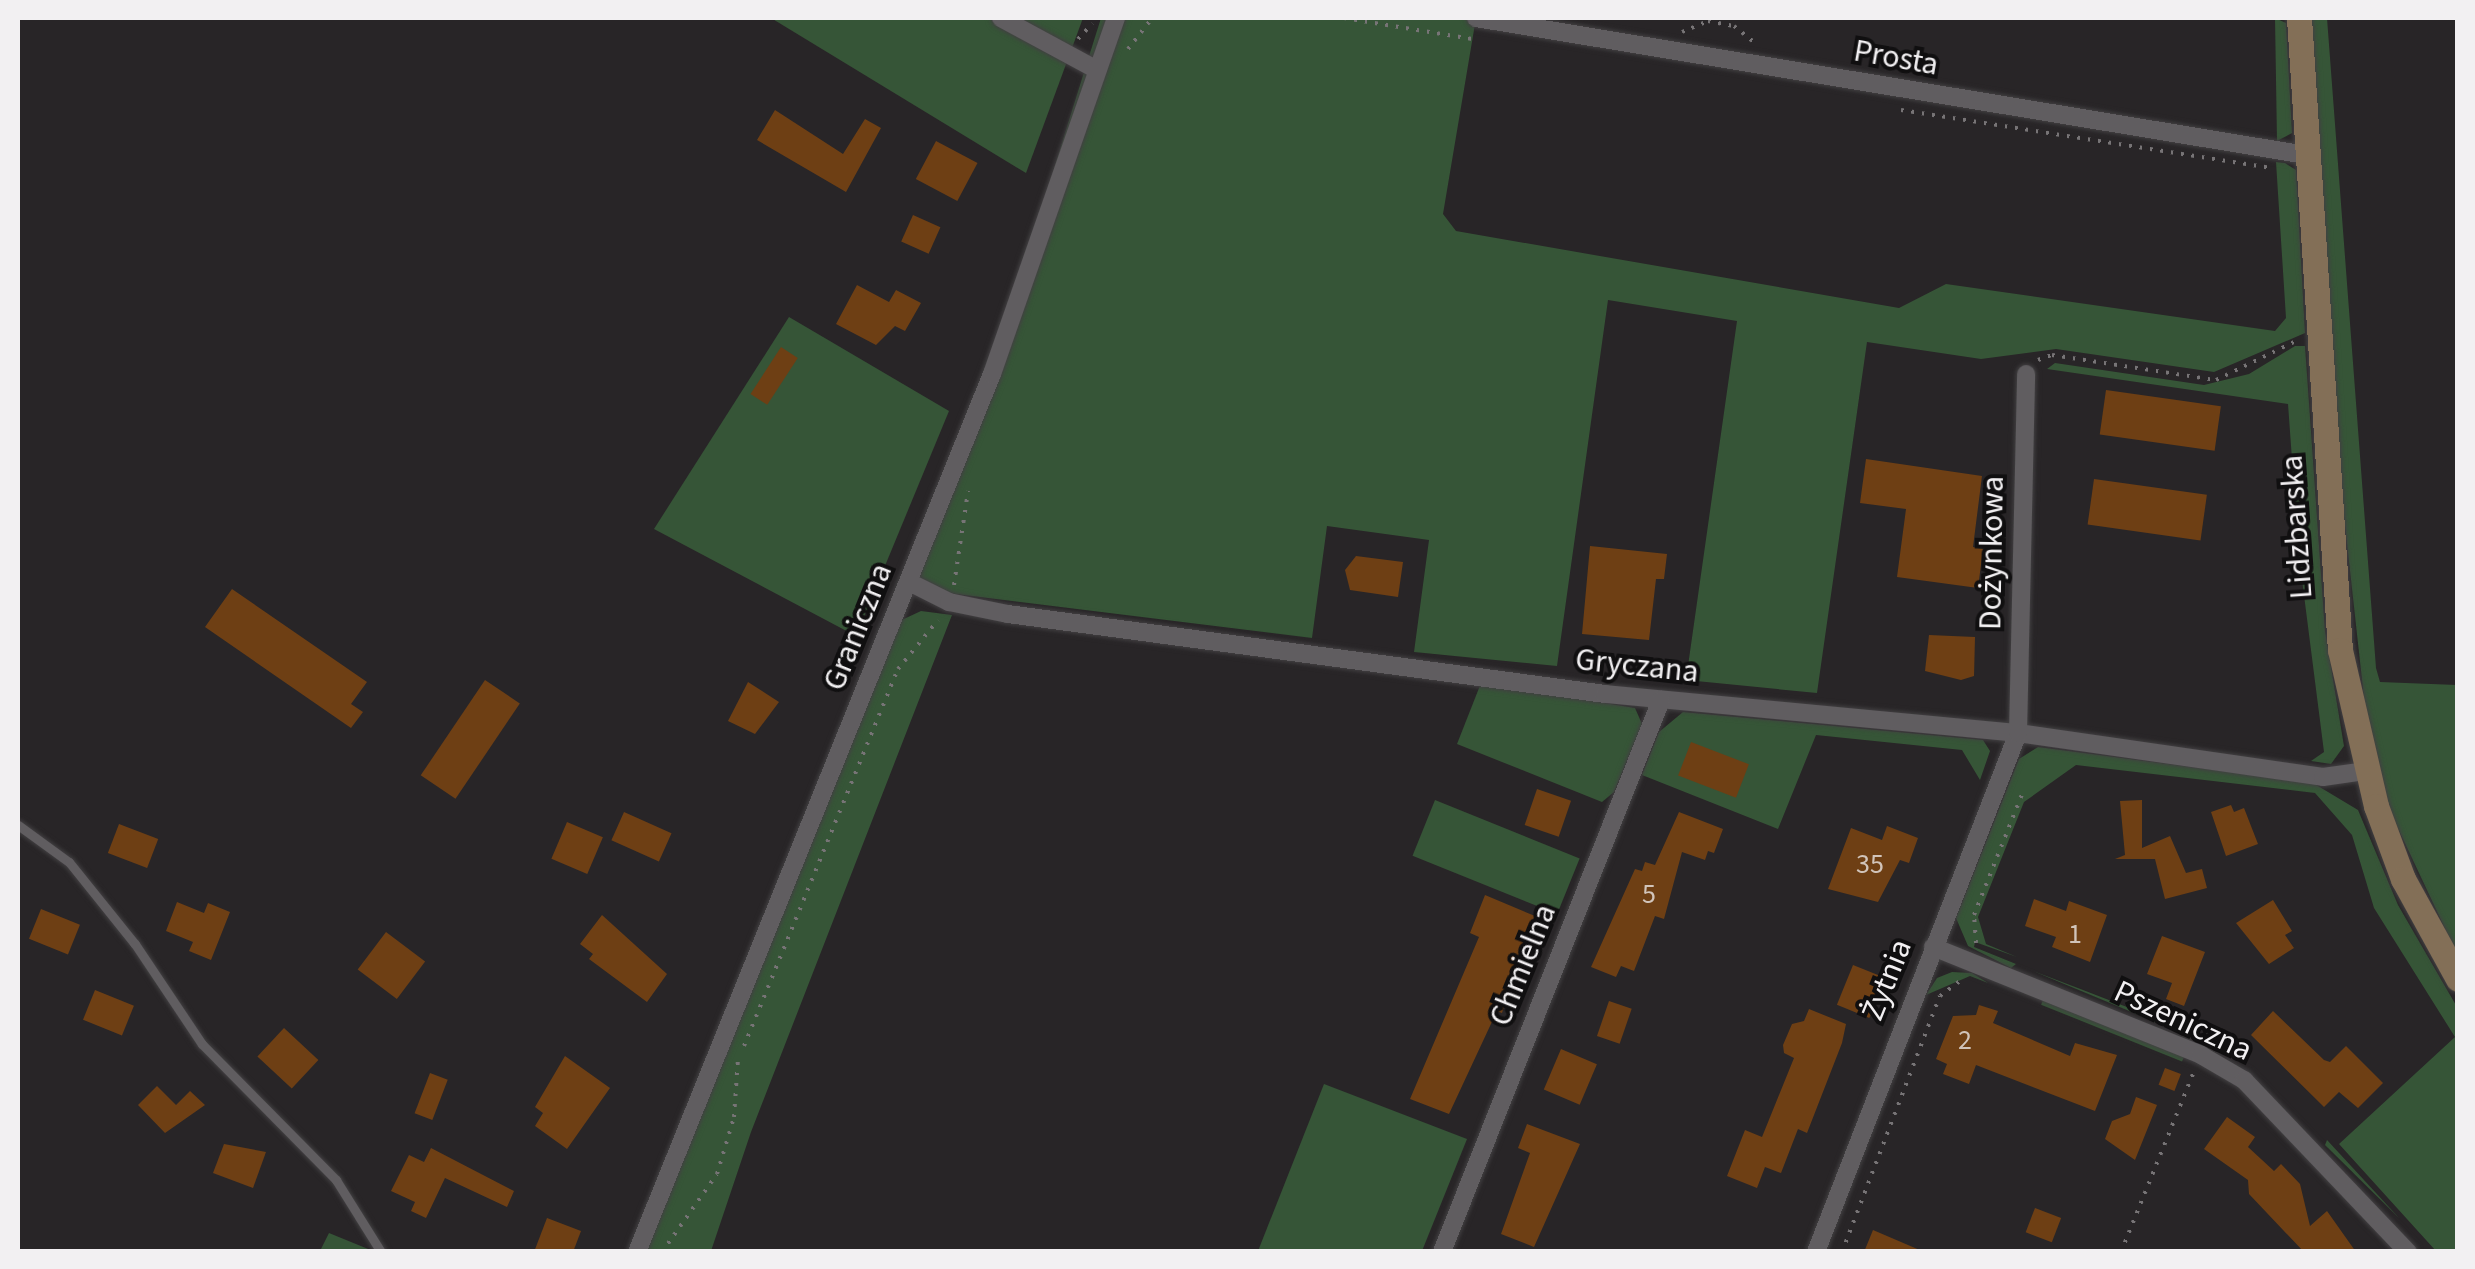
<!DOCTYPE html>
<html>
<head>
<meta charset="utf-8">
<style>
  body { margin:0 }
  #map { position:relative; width:2475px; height:1269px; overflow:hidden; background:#282527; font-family:"Source Sans 3",sans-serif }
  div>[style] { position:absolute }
  .green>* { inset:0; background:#365537; transform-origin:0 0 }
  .building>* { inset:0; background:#6e3f14; transform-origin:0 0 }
  .path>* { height:4px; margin-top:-2px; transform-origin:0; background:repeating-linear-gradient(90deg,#777476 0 2.5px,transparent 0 10.5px) }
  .roads { filter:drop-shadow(0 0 2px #424042) drop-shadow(0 0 2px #424042) }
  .service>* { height:9px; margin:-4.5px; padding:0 4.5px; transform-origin:4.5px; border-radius:4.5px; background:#605d60 }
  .minor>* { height:18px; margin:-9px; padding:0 9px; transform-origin:9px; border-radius:9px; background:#605d60 }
  .secondary>* { height:25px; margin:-12.5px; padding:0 12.5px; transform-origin:12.5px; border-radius:12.5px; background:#836f57 }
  span { translate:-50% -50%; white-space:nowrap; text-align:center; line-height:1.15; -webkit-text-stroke:8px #100f10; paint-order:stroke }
  .number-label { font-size:28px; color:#d1c4ba }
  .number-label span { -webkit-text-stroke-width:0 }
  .street-label { font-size:32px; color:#f2f0f2 }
  .frame { position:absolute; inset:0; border:20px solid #f2f0f2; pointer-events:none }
</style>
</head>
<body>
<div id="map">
  <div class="green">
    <div style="clip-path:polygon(771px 18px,1083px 18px,1026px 173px)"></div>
    <div style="clip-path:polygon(1101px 18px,1476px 18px,1443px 214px,1456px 231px,1899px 308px,1946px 284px,2275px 331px,2286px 318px,2276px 162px,2285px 163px,2296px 170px,2305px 333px,2214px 372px,2056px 349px,1981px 359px,1867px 342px,1817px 693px,1686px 680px,1737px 321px,1608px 300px,1557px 666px,1414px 652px,1429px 540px,1327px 526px,1312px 638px,924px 590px,914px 580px,987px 383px)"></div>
    <div style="clip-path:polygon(2275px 18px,2286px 23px,2292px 133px,2277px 141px)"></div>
    <div style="clip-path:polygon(2311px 18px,2327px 18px,2376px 668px,2380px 682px,2457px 685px,2457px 954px,2388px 807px,2365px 707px,2343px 507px)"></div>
    <div style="clip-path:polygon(789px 317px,949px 411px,856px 636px,654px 529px)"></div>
    <div style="clip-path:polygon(2295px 346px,2305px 346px,2325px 631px,2344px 746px,2331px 764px,2311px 761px,2324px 752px,2299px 556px,2288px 404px,2047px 369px,2055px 363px,2204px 385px,2249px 374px)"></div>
    <div style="clip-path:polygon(921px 611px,952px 615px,751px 1132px,711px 1251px,637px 1252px,893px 624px)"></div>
    <div style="clip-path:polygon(1481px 683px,1635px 708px,1642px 724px,1614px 792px,1602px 802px,1457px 744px)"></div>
    <div style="clip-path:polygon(1683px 712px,1983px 740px,1990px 751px,1980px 780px,1962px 750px,1816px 735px,1778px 829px,1642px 775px,1659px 732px)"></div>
    <div style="clip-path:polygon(2038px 747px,2313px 783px,2358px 810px,2398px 905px,2457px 1007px,2457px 1251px,2436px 1251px,2339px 1144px,2455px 1037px,2374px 908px,2352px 835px,2315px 793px,2076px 765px,2024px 802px,1978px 917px,1986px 944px,2017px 957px,1975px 942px,1974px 947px,2016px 964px,2011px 968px,1968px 946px,1956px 918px,2019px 759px)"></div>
    <div style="left:1435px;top:800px;width:156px;height:60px;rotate:22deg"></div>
    <div style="clip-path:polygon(2033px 971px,2083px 990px,2163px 1021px,2158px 1023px)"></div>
    <div style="clip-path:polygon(1952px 972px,1972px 973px,1988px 983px,1970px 976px,1926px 995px,1937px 978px)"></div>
    <div style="left:2043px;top:1000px;width:152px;height:5px;rotate:22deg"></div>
    <div style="clip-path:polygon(1324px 1084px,1467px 1139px,1422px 1251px,1258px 1251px)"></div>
    <div style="clip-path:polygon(2327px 1140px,2400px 1219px,2325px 1145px)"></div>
    <div style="clip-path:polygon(329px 1233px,373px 1251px,320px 1251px)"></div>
  </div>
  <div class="building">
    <div style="clip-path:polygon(775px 110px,843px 154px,865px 119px,881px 128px,846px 192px,757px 140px)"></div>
    <div style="left:936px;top:141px;width:47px;height:43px;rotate:28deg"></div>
    <div style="left:913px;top:215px;width:30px;height:29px;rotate:24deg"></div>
    <div style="clip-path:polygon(857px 285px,889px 302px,896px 290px,921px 303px,905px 331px,895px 326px,876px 345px,836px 324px)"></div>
    <div style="left:781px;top:347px;width:20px;height:56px;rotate:33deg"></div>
    <div style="left:2106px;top:390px;width:116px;height:45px;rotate:8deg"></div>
    <div style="clip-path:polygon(1866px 459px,1982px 476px,1973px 547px,1983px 549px,1978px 588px,1897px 577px,1906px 509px,1860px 503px)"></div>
    <div style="left:2094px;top:479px;width:114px;height:46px;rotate:8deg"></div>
    <div style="clip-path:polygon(1590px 546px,1667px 554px,1664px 579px,1656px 579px,1649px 640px,1582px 634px)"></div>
    <div style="clip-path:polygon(1356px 556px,1403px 562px,1398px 597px,1350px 590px,1345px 570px)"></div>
    <div style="clip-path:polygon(232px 589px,367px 682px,351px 704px,363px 712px,351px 728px,205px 627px)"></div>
    <div style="clip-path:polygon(1929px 635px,1975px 637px,1974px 676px,1961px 680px,1925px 671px)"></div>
    <div style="left:485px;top:680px;width:42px;height:115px;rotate:34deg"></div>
    <div style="clip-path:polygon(748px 682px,779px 702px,755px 734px,728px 721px)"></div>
    <div style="left:1691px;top:742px;width:62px;height:36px;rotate:21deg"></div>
    <div style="left:1537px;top:789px;width:36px;height:38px;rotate:19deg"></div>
    <div style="clip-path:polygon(2142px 800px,2142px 848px,2170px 836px,2186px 873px,2202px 869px,2207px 888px,2165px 899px,2155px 859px,2115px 859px,2125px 855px,2120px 801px)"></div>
    <div style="clip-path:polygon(2231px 805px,2234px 812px,2244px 808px,2258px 844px,2226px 856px,2211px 812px)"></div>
    <div style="left:624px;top:812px;width:52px;height:31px;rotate:24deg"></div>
    <div style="clip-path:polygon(1679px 812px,1723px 829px,1714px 853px,1708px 851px,1705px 860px,1682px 852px,1664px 919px,1655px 916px,1634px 971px,1621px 966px,1616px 977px,1591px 967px,1635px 869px,1642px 871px,1645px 862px,1655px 865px)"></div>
    <div style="left:567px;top:822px;width:39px;height:40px;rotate:23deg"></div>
    <div style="left:119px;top:824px;width:42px;height:31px;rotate:21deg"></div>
    <div style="clip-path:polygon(1887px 826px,1918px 838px,1909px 863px,1900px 860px,1878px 902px,1828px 889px,1851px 828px,1882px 840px)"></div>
    <div style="clip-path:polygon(1485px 895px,1535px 916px,1529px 930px,1537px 933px,1526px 960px,1520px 956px,1502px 1013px,1497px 1011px,1449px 1114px,1410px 1099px,1479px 937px,1470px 933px)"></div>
    <div style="clip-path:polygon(2034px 899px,2066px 911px,2069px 901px,2107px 915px,2090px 962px,2052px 947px,2056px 937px,2025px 926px)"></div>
    <div style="clip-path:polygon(2273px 900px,2292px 931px,2285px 935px,2294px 948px,2269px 964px,2236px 923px)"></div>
    <div style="clip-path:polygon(177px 902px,204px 913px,208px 903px,230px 912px,211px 960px,189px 951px,193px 942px,166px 931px)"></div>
    <div style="left:41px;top:909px;width:42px;height:32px;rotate:22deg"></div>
    <div style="clip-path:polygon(602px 915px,667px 974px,647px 1002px,589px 959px,593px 954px,580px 944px)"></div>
    <div style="left:386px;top:932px;width:49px;height:47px;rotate:37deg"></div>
    <div style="clip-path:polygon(2162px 936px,2205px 952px,2184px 1006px,2166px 999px,2172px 983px,2147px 974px)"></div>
    <div style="left:1853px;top:965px;width:35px;height:43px;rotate:22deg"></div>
    <div style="left:95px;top:990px;width:42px;height:32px;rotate:22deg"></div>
    <div style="left:1609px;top:1001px;width:24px;height:37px;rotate:19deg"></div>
    <div style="clip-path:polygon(1979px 1005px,1998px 1011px,1993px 1023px,2070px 1056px,2075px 1043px,2117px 1055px,2095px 1111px,1976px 1065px,1969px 1084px,1943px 1074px,1947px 1064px,1936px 1059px,1953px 1016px,1976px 1015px)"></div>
    <div style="clip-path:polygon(1809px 1009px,1846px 1024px,1842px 1043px,1807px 1133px,1798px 1129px,1781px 1173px,1765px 1167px,1757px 1188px,1727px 1176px,1745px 1130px,1762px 1137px,1794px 1058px,1784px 1053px,1783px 1045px,1792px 1024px,1804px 1021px)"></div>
    <div style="clip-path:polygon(2273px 1011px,2324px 1060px,2330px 1062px,2346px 1046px,2383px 1083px,2358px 1108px,2339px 1092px,2324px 1107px,2251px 1035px)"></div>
    <div style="left:284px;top:1028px;width:47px;height:39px;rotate:43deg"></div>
    <div style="left:1561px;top:1049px;width:39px;height:44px;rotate:23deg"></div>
    <div style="clip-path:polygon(565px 1056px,610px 1088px,567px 1149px,535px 1126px,543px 1113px,535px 1107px)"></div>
    <div style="left:2165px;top:1068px;width:17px;height:18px;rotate:21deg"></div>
    <div style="left:430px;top:1073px;width:19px;height:43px;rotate:21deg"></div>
    <div style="clip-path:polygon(157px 1086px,176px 1105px,190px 1091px,205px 1105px,165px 1133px,138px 1105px)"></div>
    <div style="clip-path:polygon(2136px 1097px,2157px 1105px,2135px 1160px,2105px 1139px,2112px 1121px,2130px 1114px)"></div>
    <div style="clip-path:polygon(2227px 1117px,2255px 1137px,2248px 1147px,2274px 1171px,2281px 1164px,2300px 1184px,2310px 1226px,2327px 1211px,2356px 1252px,2304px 1252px,2249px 1194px,2248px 1180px,2204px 1149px)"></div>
    <div style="clip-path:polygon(1527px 1124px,1580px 1144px,1534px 1247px,1501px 1234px,1530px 1153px,1518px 1148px)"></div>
    <div style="clip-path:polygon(224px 1144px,266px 1152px,253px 1188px,213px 1173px)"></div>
    <div style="clip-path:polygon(431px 1148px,514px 1191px,507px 1207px,445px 1178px,426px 1218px,411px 1211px,415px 1202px,391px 1191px,409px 1155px,424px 1162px)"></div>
    <div style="left:2035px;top:1208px;width:28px;height:26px;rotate:21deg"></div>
    <div style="clip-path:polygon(547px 1218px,581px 1231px,573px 1252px,534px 1252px)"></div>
    <div style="clip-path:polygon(1873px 1230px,1922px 1251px,1922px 1252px,1864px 1252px)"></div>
  </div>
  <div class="path">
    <div style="left:1344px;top:18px;width:130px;rotate:9.3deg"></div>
    <div style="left:1682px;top:32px;width:28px;rotate:-23deg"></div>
    <div style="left:1708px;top:21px;width:26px;rotate:11deg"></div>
    <div style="left:1734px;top:26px;width:26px;rotate:39deg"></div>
    <div style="left:1078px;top:39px;width:21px;rotate:-47deg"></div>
    <div style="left:1128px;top:49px;width:39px;rotate:-52deg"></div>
    <div style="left:1901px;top:110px;width:375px;rotate:8.9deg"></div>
    <div style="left:2038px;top:360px;width:15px;rotate:-20deg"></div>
    <div style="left:2052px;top:355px;width:166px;rotate:8.7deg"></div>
    <div style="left:2216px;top:380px;width:89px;rotate:-26deg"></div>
    <div style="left:954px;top:585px;width:95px;rotate:-81.5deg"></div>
    <div style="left:1976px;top:943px;width:28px;rotate:-94deg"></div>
    <div style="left:1974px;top:915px;width:132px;rotate:-68.3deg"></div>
    <div style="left:744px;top:1046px;width:407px;rotate:-67.8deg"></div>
    <div style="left:898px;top:669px;width:63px;rotate:-50.8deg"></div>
    <div style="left:662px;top:1252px;width:95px;rotate:-54.8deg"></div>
    <div style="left:717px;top:1174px;width:59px;rotate:-73.4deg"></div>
    <div style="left:734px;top:1117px;width:58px;rotate:-86.1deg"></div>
    <div style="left:1842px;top:1252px;width:274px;rotate:-69.1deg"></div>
    <div style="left:1940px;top:996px;width:26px;rotate:-37deg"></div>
    <div style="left:2121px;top:1252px;width:195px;rotate:-68deg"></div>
  </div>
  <div class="roads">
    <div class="service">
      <div style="left:18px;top:825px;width:63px;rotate:36deg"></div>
      <div style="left:69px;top:862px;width:105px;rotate:51.2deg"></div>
      <div style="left:135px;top:944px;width:120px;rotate:56.2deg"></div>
      <div style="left:202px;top:1044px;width:191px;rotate:45.4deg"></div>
      <div style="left:336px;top:1180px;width:85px;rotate:58deg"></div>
    </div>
    <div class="minor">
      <div style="left:1001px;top:18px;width:109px;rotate:28.4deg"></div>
      <div style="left:1476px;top:18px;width:841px;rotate:9.37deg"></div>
      <div style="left:909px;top:582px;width:45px;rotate:26.6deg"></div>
      <div style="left:949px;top:602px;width:60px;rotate:11.5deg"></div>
      <div style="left:1008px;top:614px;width:602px;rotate:7.63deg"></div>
      <div style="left:1605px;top:694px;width:415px;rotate:5.4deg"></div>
      <div style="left:2018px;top:733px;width:308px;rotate:8.2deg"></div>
      <div style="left:2323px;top:777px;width:42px;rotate:-8.1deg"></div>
      <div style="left:1933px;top:947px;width:289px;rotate:21.9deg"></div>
      <div style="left:2201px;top:1055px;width:50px;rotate:30.2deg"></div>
      <div style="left:2244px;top:1080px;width:238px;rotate:46.4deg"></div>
      <div style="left:637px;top:1252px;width:947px;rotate:-67.99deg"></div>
      <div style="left:992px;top:374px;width:377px;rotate:-70.8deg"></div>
      <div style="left:1442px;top:1252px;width:594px;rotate:-68.36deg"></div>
      <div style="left:1816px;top:1252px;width:557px;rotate:-68.73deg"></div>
      <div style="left:2018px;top:733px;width:359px;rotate:-88.7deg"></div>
    </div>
    <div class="secondary">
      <div style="left:2299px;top:18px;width:633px;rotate:86.29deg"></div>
      <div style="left:2340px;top:650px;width:160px;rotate:77deg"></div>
      <div style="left:2376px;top:806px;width:78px;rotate:69.7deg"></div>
      <div style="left:2403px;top:879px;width:114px;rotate:61.2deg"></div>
    </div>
  </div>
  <div class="number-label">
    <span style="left:1870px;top:864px">35</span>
    <span style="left:1649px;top:894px">5</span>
    <span style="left:2075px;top:934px">1</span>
    <span style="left:1965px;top:1040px">2</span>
  </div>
  <div class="street-label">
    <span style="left:1896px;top:58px;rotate:10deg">Prosta</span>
    <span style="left:2297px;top:527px;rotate:-94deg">Lidzbarska</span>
    <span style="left:1992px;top:553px;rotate:-89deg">Dożynkowa</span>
    <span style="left:858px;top:627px;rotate:-68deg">Graniczna</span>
    <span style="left:1637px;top:666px;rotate:6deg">Gryczana</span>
    <span style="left:1523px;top:965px;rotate:-68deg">Chmielna</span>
    <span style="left:1887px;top:980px;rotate:-68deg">Żytnia</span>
    <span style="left:2183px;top:1021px;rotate:25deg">Pszeniczna</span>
  </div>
  <div class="frame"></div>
</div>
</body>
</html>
